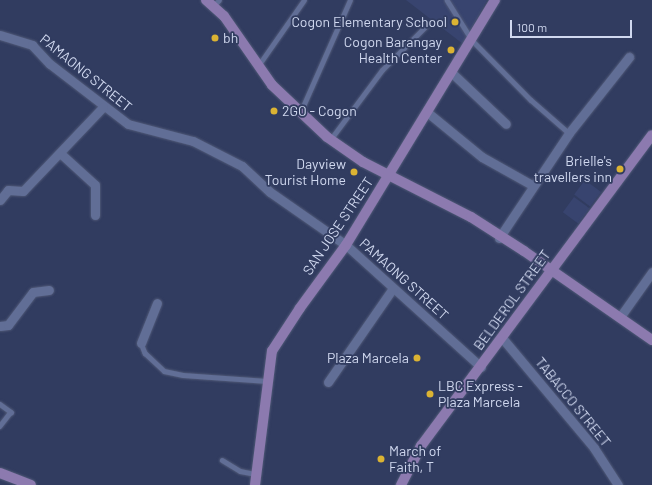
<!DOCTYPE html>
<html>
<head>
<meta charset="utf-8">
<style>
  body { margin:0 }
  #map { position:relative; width:652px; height:485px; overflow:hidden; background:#313c60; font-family:Barlow,sans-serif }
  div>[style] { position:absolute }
  .built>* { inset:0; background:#38446f; transform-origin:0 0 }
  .roads { filter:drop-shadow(0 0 1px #505977) drop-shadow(0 0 1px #505977) }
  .lane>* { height:4.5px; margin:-2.25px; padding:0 2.25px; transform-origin:2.25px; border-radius:2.25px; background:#616e96 }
  .street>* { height:9px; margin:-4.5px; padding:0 4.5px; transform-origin:4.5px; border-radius:4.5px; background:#616e96 }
  .secondary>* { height:10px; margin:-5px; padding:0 5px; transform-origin:5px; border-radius:5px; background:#8c7aaf }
  .dots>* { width:11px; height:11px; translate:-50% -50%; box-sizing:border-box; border:2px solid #313c60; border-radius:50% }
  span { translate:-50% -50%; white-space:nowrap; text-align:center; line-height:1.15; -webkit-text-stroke:3.5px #313c60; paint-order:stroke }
  .poi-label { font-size:14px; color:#d0d8ef }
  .right { translate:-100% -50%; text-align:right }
  .left { translate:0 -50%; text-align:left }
  .street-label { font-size:14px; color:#d0d8ef }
  .scale { position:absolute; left:510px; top:20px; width:122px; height:18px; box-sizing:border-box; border:2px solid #d0d8ef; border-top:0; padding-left:5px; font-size:12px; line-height:14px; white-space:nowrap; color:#d0d8ef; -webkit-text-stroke:3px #313c60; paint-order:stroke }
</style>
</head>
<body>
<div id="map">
  <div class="built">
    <div style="clip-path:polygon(406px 0,487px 0,463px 44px)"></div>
    <div style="left:585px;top:180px;width:20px;height:18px;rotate:37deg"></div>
    <div style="left:574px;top:197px;width:19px;height:19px;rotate:36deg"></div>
  </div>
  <div class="roads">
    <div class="lane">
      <div style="left:447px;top:0;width:47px;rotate:58deg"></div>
      <div style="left:472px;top:40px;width:84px;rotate:45.5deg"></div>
      <div style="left:531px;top:100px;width:50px;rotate:41deg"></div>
      <div style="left:213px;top:6px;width:8px;rotate:-45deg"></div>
      <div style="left:258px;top:66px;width:80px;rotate:-55.1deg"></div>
      <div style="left:301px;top:111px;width:121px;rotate:-66.2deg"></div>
      <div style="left:330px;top:140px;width:87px;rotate:-53.4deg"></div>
      <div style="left:382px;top:70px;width:64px;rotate:-45deg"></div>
      <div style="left:141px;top:343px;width:11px;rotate:68deg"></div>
      <div style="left:145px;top:353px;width:26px;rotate:43deg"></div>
      <div style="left:164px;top:371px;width:19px;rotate:12deg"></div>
      <div style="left:183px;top:375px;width:84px;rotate:4.1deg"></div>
      <div style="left:0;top:404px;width:14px;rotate:36deg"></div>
      <div style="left:11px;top:412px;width:18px;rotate:128deg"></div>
      <div style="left:222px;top:460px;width:21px;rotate:31deg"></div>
      <div style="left:240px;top:471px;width:16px;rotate:11deg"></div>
    </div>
    <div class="street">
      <div style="left:0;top:35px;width:34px;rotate:17deg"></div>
      <div style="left:32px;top:45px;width:26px;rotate:47deg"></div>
      <div style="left:50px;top:64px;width:98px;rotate:37.6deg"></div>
      <div style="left:128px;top:124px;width:67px;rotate:14.7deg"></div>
      <div style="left:193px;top:141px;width:55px;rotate:27deg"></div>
      <div style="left:242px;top:166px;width:38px;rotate:43deg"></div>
      <div style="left:270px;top:192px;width:93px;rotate:34.9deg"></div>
      <div style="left:346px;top:245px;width:182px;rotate:42.1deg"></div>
      <div style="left:452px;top:73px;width:74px;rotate:43.4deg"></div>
      <div style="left:427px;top:112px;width:71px;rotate:39.3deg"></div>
      <div style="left:482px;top:157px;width:57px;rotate:29.2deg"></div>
      <div style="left:60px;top:153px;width:47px;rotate:42.4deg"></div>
      <div style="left:95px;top:185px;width:30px;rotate:90deg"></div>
      <div style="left:0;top:200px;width:13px;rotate:-51deg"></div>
      <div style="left:8px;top:190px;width:15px;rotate:4deg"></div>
      <div style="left:23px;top:191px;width:116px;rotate:-46.4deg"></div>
      <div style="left:499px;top:238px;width:126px;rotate:-56.3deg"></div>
      <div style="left:569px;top:133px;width:97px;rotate:-51.7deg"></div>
      <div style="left:620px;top:317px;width:55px;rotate:-54.6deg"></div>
      <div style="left:0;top:326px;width:8px;rotate:-7deg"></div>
      <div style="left:8px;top:325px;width:41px;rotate:-52.9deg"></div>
      <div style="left:33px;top:292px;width:16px;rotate:-7deg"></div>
      <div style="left:503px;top:339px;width:142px;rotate:50.1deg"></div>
      <div style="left:594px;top:448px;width:44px;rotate:57deg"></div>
      <div style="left:141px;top:343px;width:43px;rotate:-68.2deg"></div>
      <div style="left:328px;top:382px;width:114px;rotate:-55.3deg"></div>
    </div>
    <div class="secondary">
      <div style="left:206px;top:0;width:24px;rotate:42deg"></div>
      <div style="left:224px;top:16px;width:84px;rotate:55.2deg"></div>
      <div style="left:272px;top:85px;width:76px;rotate:43.4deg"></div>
      <div style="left:327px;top:137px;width:44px;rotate:34.8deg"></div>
      <div style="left:363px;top:162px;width:121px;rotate:27deg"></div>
      <div style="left:471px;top:217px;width:63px;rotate:32.7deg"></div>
      <div style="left:524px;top:251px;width:156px;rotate:34.8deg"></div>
      <div style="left:0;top:473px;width:33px;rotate:21deg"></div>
      <div style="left:255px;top:485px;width:135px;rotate:-82.8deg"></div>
      <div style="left:272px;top:351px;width:51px;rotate:-56.9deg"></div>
      <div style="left:300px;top:308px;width:78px;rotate:-53.9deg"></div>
      <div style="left:346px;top:245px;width:287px;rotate:-58.7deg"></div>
      <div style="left:401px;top:485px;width:44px;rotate:-62.9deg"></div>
      <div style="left:421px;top:446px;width:387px;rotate:-53.4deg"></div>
    </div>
  </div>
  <div class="dots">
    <div style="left:455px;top:22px;background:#dbb333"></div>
    <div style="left:215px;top:38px;background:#dbb333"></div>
    <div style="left:451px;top:50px;background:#dbb333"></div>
    <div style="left:274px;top:111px;background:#dbb333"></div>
    <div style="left:620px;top:169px;background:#dbb333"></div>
    <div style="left:354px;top:172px;background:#dbb333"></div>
    <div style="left:417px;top:358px;background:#dbb333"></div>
    <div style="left:430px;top:394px;background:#dbb333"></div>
    <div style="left:381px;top:459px;background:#dbb333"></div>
  </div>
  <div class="poi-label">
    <span class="right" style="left:447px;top:22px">Cogon Elementary School</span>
    <span class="left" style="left:223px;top:38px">bh</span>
    <span class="right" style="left:442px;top:50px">Cogon Barangay<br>Health Center</span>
    <span class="left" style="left:282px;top:111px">2GO - Cogon</span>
    <span class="right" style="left:612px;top:169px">Brielle's<br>travellers inn</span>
    <span class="right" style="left:346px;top:172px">Dayview<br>Tourist Home</span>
    <span class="right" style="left:409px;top:358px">Plaza Marcela</span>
    <span class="left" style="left:438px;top:394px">LBC Express -<br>Plaza Marcela</span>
    <span class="left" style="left:389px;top:459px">March of<br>Faith, T</span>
  </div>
  <div class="street-label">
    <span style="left:86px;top:73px;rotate:39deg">PAMAONG STREET</span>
    <span style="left:338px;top:226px;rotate:-56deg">SAN JOSE STREET</span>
    <span style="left:404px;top:279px;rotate:42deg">PAMAONG STREET</span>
    <span style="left:512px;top:300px;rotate:-54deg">BELDEROL STREET</span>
    <span style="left:573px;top:402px;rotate:51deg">TABACCO STREET</span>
  </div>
  <div class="scale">100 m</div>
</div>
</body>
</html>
